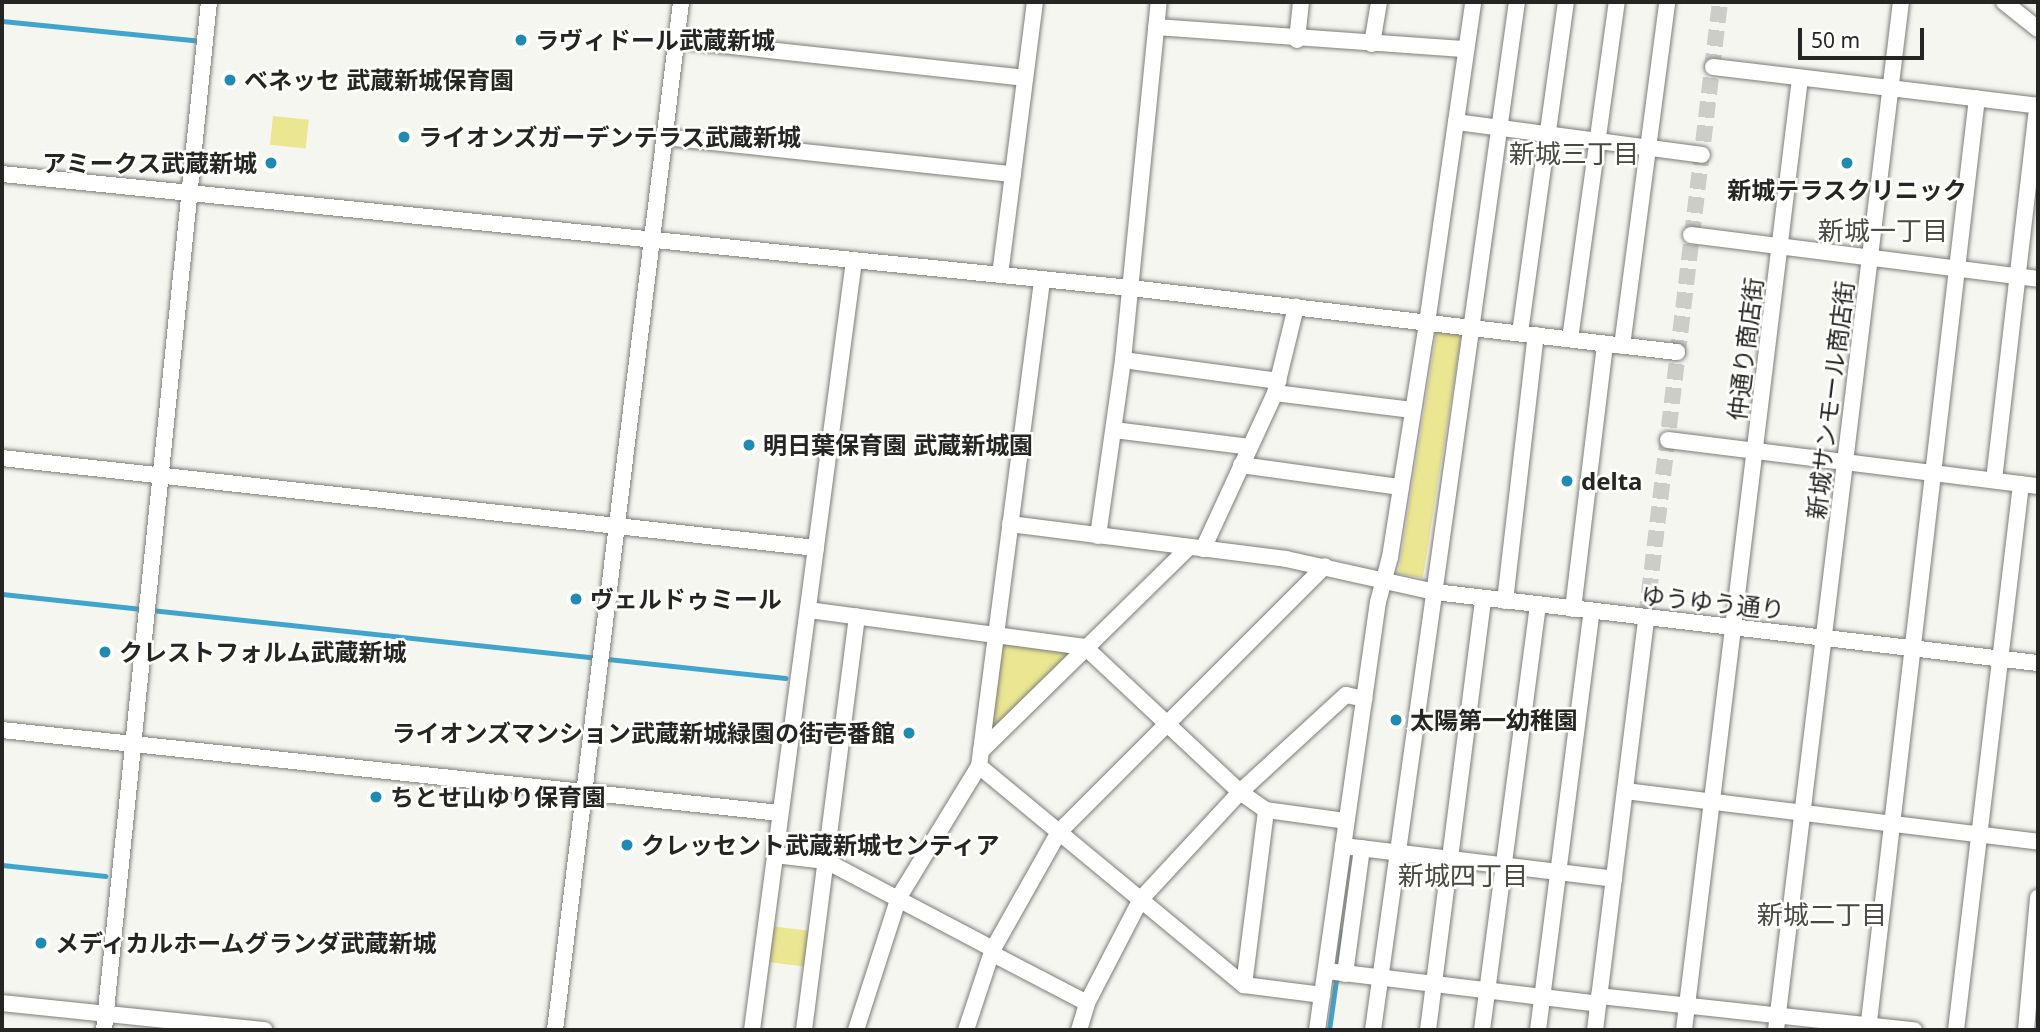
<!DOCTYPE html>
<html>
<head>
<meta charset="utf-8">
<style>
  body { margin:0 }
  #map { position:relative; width:2040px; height:1032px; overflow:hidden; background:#f6f6f1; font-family:"Noto Sans","Noto Sans JP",sans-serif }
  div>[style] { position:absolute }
  .green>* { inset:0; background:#eae691; transform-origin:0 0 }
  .stream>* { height:5px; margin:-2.5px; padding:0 2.5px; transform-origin:2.5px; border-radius:2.5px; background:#3fa5cd }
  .minor-tunnel>* { height:16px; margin-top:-8px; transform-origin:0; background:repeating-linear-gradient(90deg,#ccccc8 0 16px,transparent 0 24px) }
  .roads { filter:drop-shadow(0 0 2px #7c7c78) drop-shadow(0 0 2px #7c7c78) }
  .minor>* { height:16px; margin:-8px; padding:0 8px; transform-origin:8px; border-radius:8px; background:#fff }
  .dots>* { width:19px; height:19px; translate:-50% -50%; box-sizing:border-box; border:4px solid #fffffe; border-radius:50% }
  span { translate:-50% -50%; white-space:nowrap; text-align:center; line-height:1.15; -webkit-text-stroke:5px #fffffe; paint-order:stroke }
  .poi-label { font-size:24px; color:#252523; font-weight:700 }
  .left { translate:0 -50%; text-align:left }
  .right { translate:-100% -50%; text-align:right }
  .street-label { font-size:24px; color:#252523 }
  .neighbourhood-label { font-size:26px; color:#484844 }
  .frame { position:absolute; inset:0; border:4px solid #252523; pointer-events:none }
  .scale { position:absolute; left:1798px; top:28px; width:126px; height:32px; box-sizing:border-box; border:4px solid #252523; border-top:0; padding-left:9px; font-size:21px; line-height:24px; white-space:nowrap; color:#252523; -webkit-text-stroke:5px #fffffe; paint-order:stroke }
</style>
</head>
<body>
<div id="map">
  <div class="green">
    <div style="left:273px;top:116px;width:36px;height:29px;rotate:6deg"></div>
    <div style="left:1437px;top:329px;width:25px;height:248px;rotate:9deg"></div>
    <div style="clip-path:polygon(1008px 639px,1066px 648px,1069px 656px,997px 729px,991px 726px,1001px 645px)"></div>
    <div style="left:770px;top:926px;width:39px;height:36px;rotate:7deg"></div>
  </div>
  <div class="stream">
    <div style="left:2px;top:21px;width:203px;rotate:5.7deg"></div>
    <div style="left:2px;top:594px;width:788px;rotate:6.12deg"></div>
    <div style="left:2px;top:865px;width:104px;rotate:6.1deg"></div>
    <div style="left:1329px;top:1030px;width:100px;rotate:-82deg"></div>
  </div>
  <div class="minor-tunnel">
    <div style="left:1646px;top:618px;width:620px;rotate:-83.15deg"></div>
  </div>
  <div class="roads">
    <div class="minor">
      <div style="left:2004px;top:2px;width:43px;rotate:38.5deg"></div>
      <div style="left:1156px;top:27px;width:311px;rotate:4.1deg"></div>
      <div style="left:676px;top:40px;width:351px;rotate:6.2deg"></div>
      <div style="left:1297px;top:40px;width:38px;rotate:-84deg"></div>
      <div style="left:1372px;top:44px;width:43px;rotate:-80.5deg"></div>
      <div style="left:1713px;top:67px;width:327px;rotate:6.8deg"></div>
      <div style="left:1456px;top:122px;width:248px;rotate:7.6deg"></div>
      <div style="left:664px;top:137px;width:351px;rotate:6.1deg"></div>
      <div style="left:2px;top:174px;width:1135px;rotate:5.77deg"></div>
      <div style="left:1131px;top:288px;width:550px;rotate:6.69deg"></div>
      <div style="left:1691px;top:235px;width:350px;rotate:7.2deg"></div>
      <div style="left:1000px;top:275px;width:275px;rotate:-82.7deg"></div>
      <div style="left:1520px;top:333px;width:334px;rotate:-82.1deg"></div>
      <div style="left:1570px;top:339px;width:340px;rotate:-82.1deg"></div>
      <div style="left:1622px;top:346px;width:347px;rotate:-82.5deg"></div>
      <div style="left:1123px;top:360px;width:157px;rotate:7.7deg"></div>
      <div style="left:1275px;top:393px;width:138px;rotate:7.1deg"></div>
      <div style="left:1114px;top:430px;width:137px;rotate:7.1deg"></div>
      <div style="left:1668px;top:440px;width:373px;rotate:7.1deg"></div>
      <div style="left:2px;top:458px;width:819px;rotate:6.31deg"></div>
      <div style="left:1241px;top:465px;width:161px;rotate:7.9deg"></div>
      <div style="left:1994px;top:480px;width:376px;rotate:-83.4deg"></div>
      <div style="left:1010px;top:524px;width:278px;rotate:7.2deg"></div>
      <div style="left:1286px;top:559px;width:153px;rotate:12.5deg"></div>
      <div style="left:1435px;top:592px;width:607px;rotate:6.72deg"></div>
      <div style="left:1098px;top:536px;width:178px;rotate:-81.9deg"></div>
      <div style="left:1123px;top:360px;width:360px;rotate:-84.3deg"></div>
      <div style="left:1203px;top:549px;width:172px;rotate:-65.2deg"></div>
      <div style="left:1275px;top:393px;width:89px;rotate:-76.3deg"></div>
      <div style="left:1505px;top:601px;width:268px;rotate:-83.4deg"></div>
      <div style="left:1573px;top:609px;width:267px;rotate:-83.1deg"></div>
      <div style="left:808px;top:610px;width:279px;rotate:7.6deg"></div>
      <div style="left:1085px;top:647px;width:212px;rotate:43.1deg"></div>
      <div style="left:1240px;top:792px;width:32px;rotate:35deg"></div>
      <div style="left:1266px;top:810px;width:81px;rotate:7.8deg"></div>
      <div style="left:2px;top:730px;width:782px;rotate:6.09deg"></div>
      <div style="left:981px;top:751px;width:291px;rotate:-44.4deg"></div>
      <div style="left:979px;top:766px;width:344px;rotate:39.6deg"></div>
      <div style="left:1244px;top:985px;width:79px;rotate:7.3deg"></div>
      <div style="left:1625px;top:791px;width:416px;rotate:7deg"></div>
      <div style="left:1343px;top:846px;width:273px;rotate:6.9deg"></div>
      <div style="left:775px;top:855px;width:51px;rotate:6.7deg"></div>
      <div style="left:826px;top:861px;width:189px;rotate:27.8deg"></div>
      <div style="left:991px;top:953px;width:108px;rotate:27.5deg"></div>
      <div style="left:1327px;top:971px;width:273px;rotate:6.9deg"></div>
      <div style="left:1345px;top:974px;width:127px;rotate:-82.3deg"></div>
      <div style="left:1244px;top:985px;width:176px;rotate:-82.8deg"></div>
      <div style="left:1599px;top:996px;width:317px;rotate:6.2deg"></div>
      <div style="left:2px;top:1003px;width:264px;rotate:5.9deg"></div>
      <div style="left:104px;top:1030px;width:1033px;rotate:-84.17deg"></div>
      <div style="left:555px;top:1030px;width:1036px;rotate:-83.01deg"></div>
      <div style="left:752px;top:1030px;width:777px;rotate:-82.45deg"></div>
      <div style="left:804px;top:1030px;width:417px;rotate:-82.7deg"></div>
      <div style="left:856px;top:1030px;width:140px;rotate:-72.1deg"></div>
      <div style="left:899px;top:897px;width:153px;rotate:-58.6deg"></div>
      <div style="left:979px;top:766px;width:491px;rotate:-82.6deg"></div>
      <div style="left:966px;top:1030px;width:85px;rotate:-71.6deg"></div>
      <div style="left:993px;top:949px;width:134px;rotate:-60.6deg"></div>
      <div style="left:1059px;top:832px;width:376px;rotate:-45deg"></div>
      <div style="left:1079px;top:1030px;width:28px;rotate:-73deg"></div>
      <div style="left:1087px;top:1003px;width:117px;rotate:-62.6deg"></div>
      <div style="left:1141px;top:899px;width:146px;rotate:-47.2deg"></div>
      <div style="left:1240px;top:792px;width:144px;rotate:-42.5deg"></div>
      <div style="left:1346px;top:695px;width:19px;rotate:12deg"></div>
      <div style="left:1317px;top:1030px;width:432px;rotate:-81.9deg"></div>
      <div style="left:1378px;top:602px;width:47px;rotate:-75.1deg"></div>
      <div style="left:1390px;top:557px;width:223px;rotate:-81deg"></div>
      <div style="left:1425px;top:337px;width:338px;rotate:-81.8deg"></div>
      <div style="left:1373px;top:1030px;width:1038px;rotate:-82.03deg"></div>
      <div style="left:1428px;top:1030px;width:435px;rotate:-82.7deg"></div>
      <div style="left:1482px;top:1030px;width:429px;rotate:-82.5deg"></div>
      <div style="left:1538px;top:1030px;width:422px;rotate:-82.7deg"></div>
      <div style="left:1595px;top:1030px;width:415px;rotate:-82.9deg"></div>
      <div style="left:1684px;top:1030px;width:959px;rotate:-83.05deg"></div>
      <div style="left:1776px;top:1030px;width:1036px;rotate:-83.07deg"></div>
      <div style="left:1868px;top:1030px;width:938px;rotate:-83.33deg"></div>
      <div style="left:1956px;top:1030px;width:550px;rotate:-83.21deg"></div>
      <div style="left:2026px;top:1030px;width:133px;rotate:-84.8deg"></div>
    </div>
  </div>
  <div class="dots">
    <div style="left:521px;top:40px;background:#1f8bb2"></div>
    <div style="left:230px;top:80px;background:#1f8bb2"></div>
    <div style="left:404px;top:137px;background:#1f8bb2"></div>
    <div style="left:271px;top:163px;background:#1f8bb2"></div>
    <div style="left:1847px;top:163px;background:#1f8bb2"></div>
    <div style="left:749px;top:445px;background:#1f8bb2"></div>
    <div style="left:1567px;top:481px;background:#1f8bb2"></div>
    <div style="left:576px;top:599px;background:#1f8bb2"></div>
    <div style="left:105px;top:652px;background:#1f8bb2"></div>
    <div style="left:1396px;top:720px;background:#1f8bb2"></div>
    <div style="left:909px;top:733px;background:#1f8bb2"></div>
    <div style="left:376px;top:797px;background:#1f8bb2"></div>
    <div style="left:627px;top:845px;background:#1f8bb2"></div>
    <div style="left:41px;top:943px;background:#1f8bb2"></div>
  </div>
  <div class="poi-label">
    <span class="left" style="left:535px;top:40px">ラヴィドール武蔵新城</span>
    <span class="left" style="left:244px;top:80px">ベネッセ 武蔵新城保育園</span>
    <span class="left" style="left:418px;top:137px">ライオンズガーデンテラス武蔵新城</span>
    <span class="right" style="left:257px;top:163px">アミークス武蔵新城</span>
    <span style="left:1847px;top:190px">新城テラスクリニック</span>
    <span class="left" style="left:763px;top:445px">明日葉保育園 武蔵新城園</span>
    <span class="left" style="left:1581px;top:481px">delta</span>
    <span class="left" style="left:590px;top:599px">ヴェルドゥミール</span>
    <span class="left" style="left:119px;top:652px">クレストフォルム武蔵新城</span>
    <span class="left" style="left:1410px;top:720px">太陽第一幼稚園</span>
    <span class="right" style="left:895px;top:733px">ライオンズマンション武蔵新城緑園の街壱番館</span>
    <span class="left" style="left:390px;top:797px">ちとせ山ゆり保育園</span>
    <span class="left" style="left:641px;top:845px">クレッセント武蔵新城センティア</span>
    <span class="left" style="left:55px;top:943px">メディカルホームグランダ武蔵新城</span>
  </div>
  <div class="street-label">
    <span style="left:1745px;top:349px;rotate:-83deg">仲通り商店街</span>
    <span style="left:1830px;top:400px;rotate:-83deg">新城サンモール商店街</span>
    <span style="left:1713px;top:602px;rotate:6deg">ゆうゆう通り</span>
  </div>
  <div class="neighbourhood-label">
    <span style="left:1574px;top:154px">新城三丁目</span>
    <span style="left:1883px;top:231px">新城一丁目</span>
    <span style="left:1463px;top:876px">新城四丁目</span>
    <span style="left:1822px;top:915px">新城二丁目</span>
  </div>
  <div class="frame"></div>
  <div class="scale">50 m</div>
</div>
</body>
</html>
